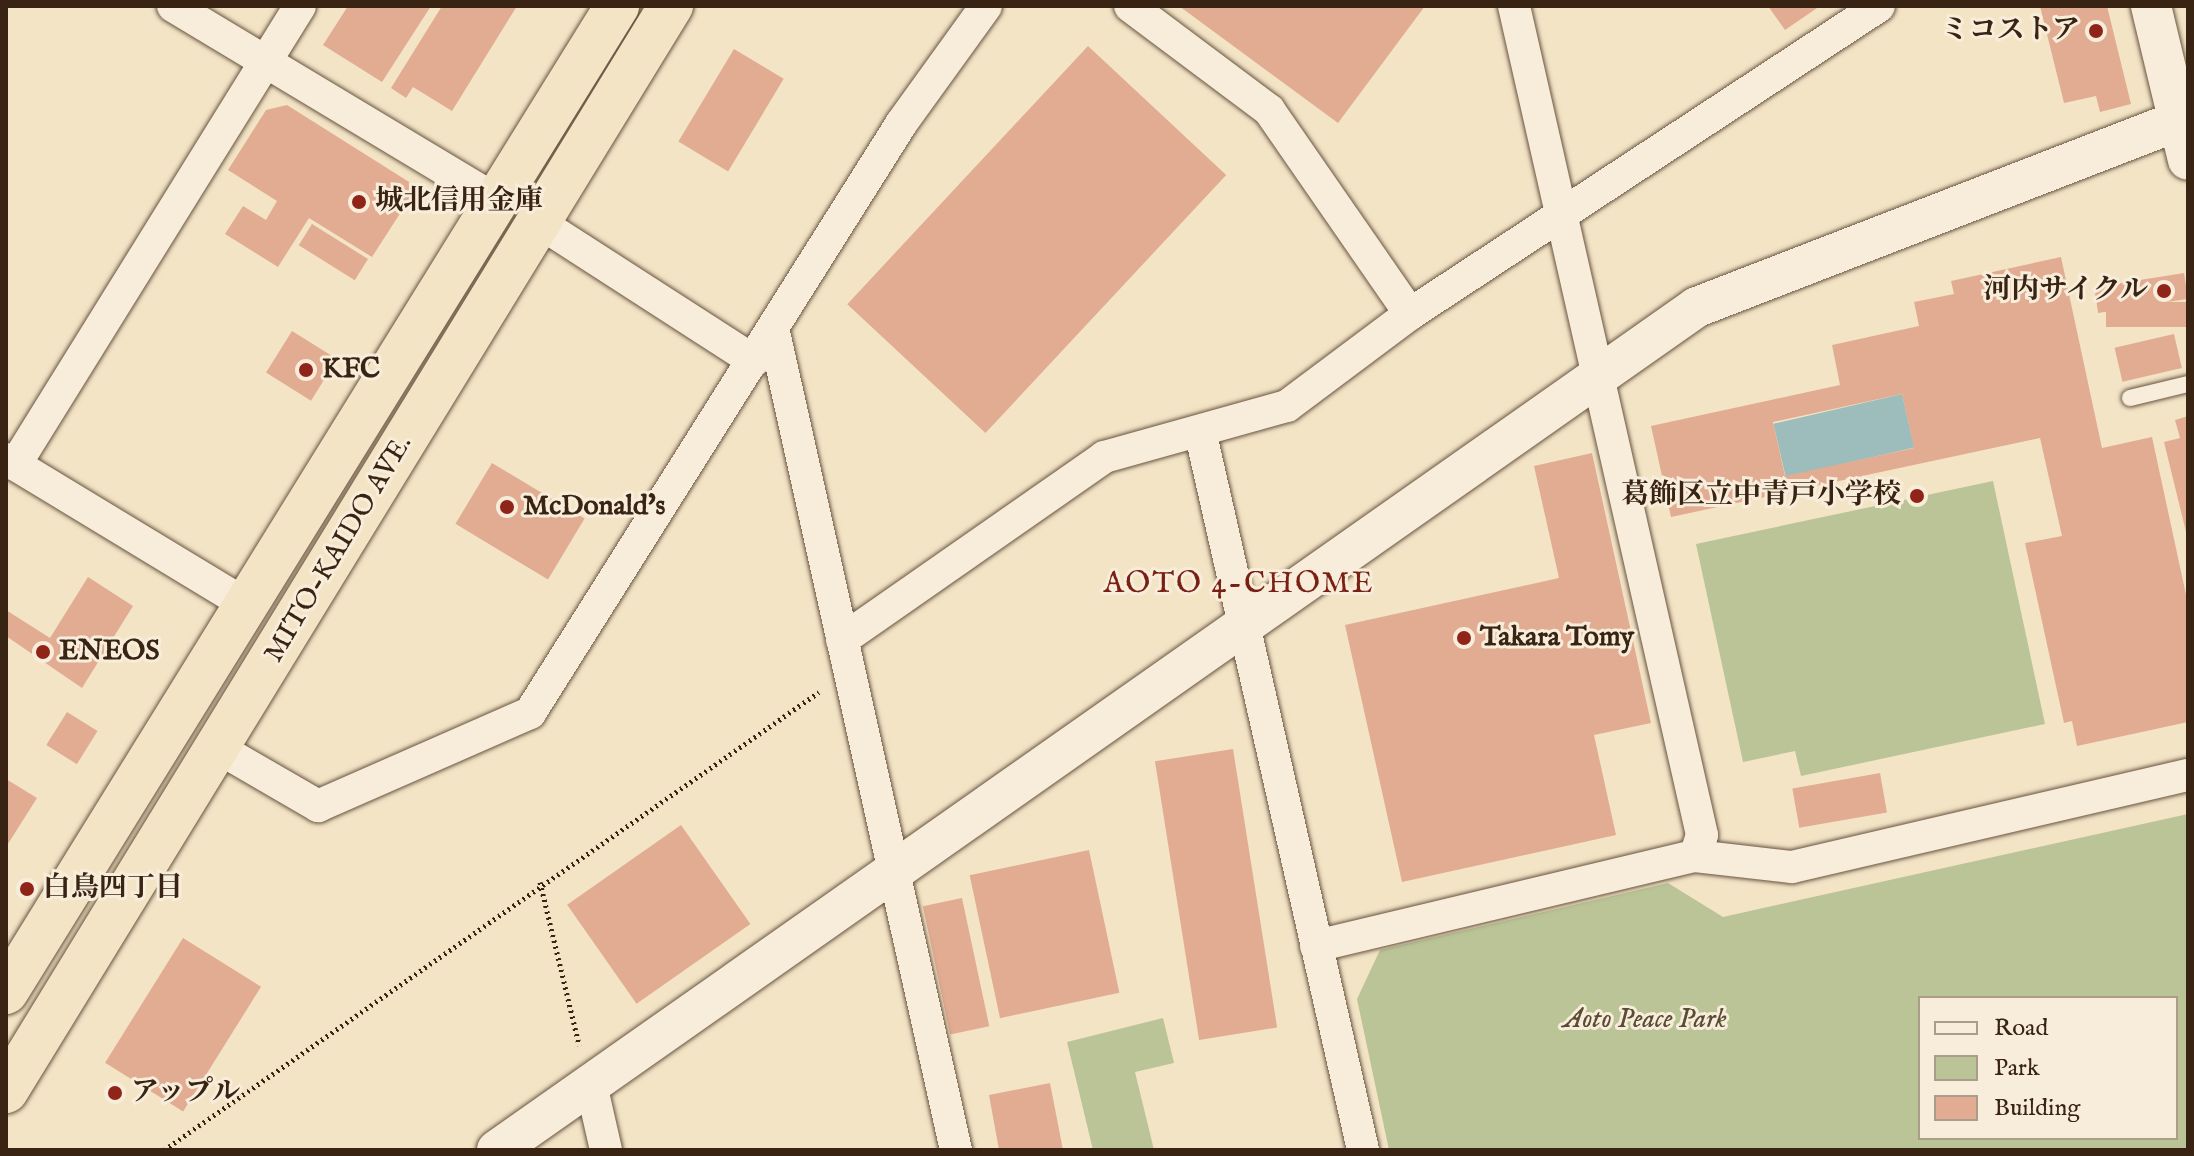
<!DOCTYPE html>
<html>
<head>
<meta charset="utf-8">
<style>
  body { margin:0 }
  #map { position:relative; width:2194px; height:1156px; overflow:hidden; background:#f3e4c6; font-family:"IM FELL English","Noto Serif JP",serif }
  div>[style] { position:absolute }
  .green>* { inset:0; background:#bac496 }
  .water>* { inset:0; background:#9dbdbc; transform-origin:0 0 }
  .building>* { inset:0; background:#e1ac92; transform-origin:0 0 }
  .path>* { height:5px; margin-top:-2.5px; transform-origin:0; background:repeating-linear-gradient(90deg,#392413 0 2px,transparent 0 6px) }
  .roads { filter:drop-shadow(0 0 2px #685440) drop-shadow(0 0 2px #685440) }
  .service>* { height:16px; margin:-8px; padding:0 8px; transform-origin:8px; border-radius:8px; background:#f7edda }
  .minor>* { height:32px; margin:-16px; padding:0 16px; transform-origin:16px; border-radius:16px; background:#f7edda }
  .tertiary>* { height:40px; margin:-20px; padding:0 20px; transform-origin:20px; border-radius:20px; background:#f7edda }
  .trunk>* { height:44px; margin:-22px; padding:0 22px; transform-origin:22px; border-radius:22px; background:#f3e4c6 }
  .dots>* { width:22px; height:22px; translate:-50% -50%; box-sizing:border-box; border:4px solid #f7edda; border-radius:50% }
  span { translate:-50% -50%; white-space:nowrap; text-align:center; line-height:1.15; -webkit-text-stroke:6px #f7edda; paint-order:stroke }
  .poi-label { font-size:28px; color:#392413; font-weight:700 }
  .right { translate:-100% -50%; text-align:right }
  .left { translate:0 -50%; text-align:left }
  .street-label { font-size:28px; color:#392413 }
  .park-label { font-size:28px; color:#594c34; font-style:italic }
  .neighbourhood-label { font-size:30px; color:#7a1f14; letter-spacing:2px }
  .frame { position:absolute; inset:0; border:8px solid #392413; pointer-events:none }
  .legend { position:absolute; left:1918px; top:996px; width:260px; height:144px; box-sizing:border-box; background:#f7edda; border:2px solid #ab9d8a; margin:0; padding:10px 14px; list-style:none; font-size:24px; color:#392413 }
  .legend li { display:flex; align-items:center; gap:16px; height:40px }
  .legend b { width:40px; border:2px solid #ab9d8a }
</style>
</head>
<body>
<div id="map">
  <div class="green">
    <div style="clip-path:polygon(1993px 481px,2045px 724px,1801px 776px,1795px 751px,1743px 762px,1696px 544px)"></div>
    <div style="clip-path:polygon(evenodd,2188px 814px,2188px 1150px,1389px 1150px,1357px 999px,1380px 950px,1668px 883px,1723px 917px,2188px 814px,1920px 998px,2176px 998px,2176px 1138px,1920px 1138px,1920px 998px)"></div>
    <div style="clip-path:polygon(1163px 1018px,1174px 1063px,1135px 1072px,1154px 1150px,1093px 1150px,1067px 1042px)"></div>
  </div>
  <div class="water">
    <div style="left:1902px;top:394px;width:55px;height:132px;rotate:77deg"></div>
  </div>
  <div class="building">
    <div style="clip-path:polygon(348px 6px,431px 6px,382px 82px,323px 45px)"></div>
    <div style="clip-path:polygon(442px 6px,517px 6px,452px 111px,413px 87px,406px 98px,391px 88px)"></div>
    <div style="clip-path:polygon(1179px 6px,1425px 6px,1338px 123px)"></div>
    <div style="clip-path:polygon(1768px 6px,1820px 6px,1785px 30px)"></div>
    <div style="clip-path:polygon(2040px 6px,2107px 6px,2131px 104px,2100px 112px,2096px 96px,2064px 103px)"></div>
    <div style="left:1088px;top:46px;width:189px;height:353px;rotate:43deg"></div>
    <div style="left:734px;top:49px;width:58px;height:108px;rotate:31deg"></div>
    <div style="clip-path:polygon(287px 105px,417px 187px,372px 257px,309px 218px,278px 267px,225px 234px,243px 206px,266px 220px,277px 201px,228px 170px,266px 110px)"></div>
    <div style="left:312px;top:224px;width:66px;height:25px;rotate:32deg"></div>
    <div style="clip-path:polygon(evenodd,2061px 257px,2102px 448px,2152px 437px,2188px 604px,2188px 722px,2077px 746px,2072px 721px,2064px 723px,2025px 543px,2062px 536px,2040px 438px,1671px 517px,1651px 426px,1840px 385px,1832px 345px,1919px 326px,1914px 302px,1954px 294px,1951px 281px,2061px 257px,1902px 394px,1914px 448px,1785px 476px,1773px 422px,1902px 394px)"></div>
    <div style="left:2184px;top:273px;width:26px;height:91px;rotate:81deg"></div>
    <div style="left:2188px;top:302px;width:25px;height:82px;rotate:90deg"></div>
    <div style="left:292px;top:331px;width:53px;height:49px;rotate:32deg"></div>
    <div style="left:2174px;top:334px;width:35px;height:61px;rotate:77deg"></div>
    <div style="clip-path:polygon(2188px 416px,2188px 536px,2187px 536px,2164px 442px,2180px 438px,2175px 420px)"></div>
    <div style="clip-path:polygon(1592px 453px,1651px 723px,1594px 735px,1616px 835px,1402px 882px,1345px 625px,1559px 578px,1534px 466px)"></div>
    <div style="left:492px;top:463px;width:108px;height:71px;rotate:31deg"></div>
    <div style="clip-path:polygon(88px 577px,133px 606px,82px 688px,6px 636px,6px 610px,50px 638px)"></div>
    <div style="left:67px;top:712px;width:36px;height:39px;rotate:32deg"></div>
    <div style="left:1233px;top:749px;width:282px;height:79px;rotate:81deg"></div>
    <div style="left:1880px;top:773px;width:40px;height:89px;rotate:80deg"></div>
    <div style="clip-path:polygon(6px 779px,37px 798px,6px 847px)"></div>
    <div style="left:681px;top:825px;width:121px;height:139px;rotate:55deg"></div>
    <div style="left:1089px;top:850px;width:146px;height:122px;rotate:78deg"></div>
    <div style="left:962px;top:898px;width:131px;height:40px;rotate:78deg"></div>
    <div style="left:183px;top:938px;width:92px;height:147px;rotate:32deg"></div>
    <div style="clip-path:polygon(1050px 1083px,1063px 1150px,999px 1150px,989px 1095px)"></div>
  </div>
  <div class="path">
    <div style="left:540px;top:882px;width:168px;rotate:76.5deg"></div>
    <div style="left:164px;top:1150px;width:799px;rotate:-34.96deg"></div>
  </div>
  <div class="roads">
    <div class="service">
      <div style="left:2130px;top:398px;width:60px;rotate:-13.6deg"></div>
    </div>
    <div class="minor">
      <div style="left:173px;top:6px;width:372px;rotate:31deg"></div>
      <div style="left:1130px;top:6px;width:174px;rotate:36.8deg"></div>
      <div style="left:1269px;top:110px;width:248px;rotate:55.3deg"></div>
      <div style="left:1514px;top:6px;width:850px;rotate:77.22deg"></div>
      <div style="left:1702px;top:835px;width:22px;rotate:108deg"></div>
      <div style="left:537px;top:221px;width:258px;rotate:32.8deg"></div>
      <div style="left:774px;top:332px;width:838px;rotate:77.46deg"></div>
      <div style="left:1201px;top:435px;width:733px;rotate:77.23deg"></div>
      <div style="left:6px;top:459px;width:276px;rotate:31.2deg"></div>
      <div style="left:15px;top:465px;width:540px;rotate:-58.16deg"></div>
      <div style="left:842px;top:640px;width:320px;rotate:-34.9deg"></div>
      <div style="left:1104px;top:457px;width:190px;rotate:-15.6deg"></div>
      <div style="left:1287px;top:406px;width:154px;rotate:-36.8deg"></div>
      <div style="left:1410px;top:314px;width:561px;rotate:-33.29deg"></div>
      <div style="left:218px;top:748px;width:116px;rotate:30.1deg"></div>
      <div style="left:318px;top:806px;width:232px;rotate:-23.7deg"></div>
      <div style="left:530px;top:713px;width:696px;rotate:-57.79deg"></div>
      <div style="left:901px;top:124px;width:145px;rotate:-54.2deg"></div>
      <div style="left:1316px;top:946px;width:390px;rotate:-13.4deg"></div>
      <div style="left:1695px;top:856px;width:98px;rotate:6.5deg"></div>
      <div style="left:1792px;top:867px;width:407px;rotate:-13.1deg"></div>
      <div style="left:591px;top:1084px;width:68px;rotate:77.2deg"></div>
    </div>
    <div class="tertiary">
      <div style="left:2151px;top:6px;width:158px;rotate:76.5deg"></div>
      <div style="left:497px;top:1150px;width:1467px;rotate:-35.09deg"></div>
      <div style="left:1697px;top:307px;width:526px;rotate:-21.15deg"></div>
    </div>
    <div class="trunk">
      <div style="left:6px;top:992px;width:1160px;rotate:-58.21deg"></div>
      <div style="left:6px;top:1091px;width:1273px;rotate:-58.5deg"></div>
    </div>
  </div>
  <div class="dots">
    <div style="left:2096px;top:31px;background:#8f2418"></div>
    <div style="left:359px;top:202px;background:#8f2418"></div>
    <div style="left:2164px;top:291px;background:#8f2418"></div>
    <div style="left:306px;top:370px;background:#8f2418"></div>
    <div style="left:1917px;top:496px;background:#8f2418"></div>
    <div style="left:507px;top:507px;background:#8f2418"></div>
    <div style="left:1464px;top:638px;background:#8f2418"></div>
    <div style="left:43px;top:652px;background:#8f2418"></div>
    <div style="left:27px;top:889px;background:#8f2418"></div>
    <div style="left:115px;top:1093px;background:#8f2418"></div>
  </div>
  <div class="poi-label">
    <span class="right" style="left:2080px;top:31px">ミコストア</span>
    <span class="left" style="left:375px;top:202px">城北信用金庫</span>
    <span class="right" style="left:2148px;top:291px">河内サイクル</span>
    <span class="left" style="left:322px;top:370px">KFC</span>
    <span class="right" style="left:1901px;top:496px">葛飾区立中青戸小学校</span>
    <span class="left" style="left:523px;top:507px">McDonald's</span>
    <span class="left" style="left:1480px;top:638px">Takara Tomy</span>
    <span class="left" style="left:59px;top:652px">ENEOS</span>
    <span class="left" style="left:43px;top:889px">白鳥四丁目</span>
    <span class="left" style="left:131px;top:1093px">アップル</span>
  </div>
  <div class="street-label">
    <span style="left:339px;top:549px;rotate:-59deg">MITO-KAIDO AVE.</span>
  </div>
  <div class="park-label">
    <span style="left:1645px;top:1020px">Aoto Peace Park</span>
  </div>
  <div class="neighbourhood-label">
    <span style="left:1239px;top:584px">AOTO 4-CHOME</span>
  </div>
  <div class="frame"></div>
  <ul class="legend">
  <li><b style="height:10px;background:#f7edda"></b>Road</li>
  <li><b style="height:22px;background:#bac496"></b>Park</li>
  <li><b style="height:22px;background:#e1ac92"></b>Building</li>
  </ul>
</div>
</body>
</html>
